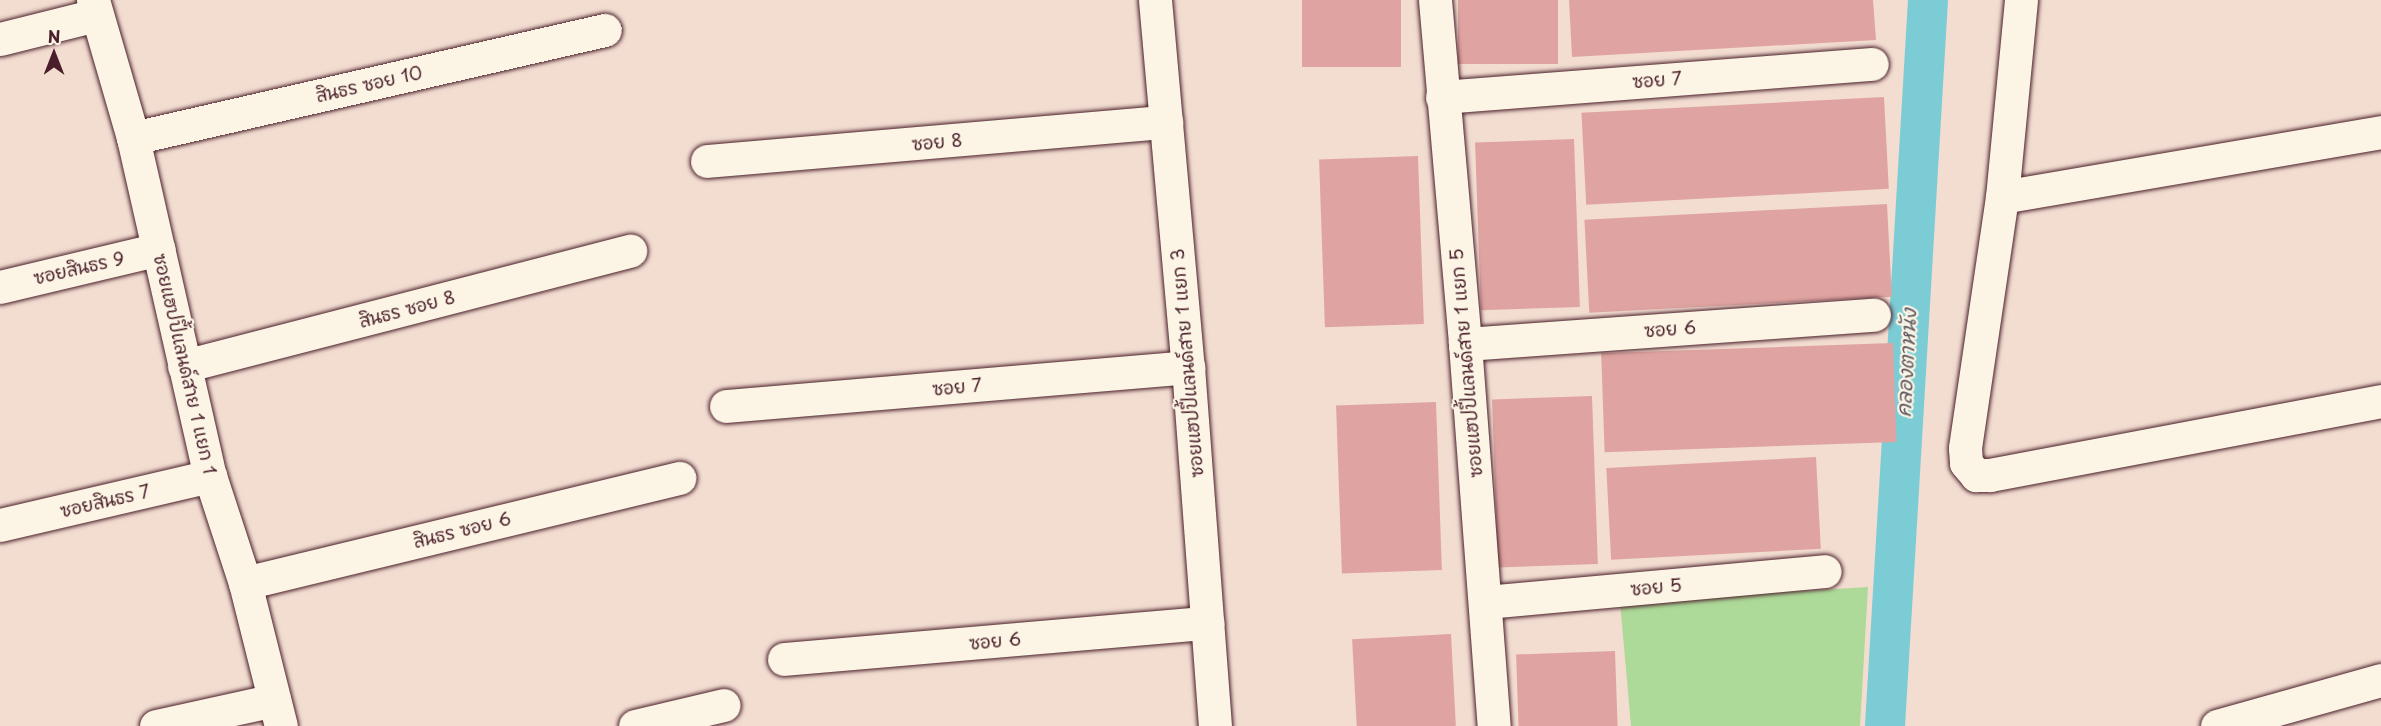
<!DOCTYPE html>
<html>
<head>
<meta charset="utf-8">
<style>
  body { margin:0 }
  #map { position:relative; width:2381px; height:726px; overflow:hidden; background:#f3ddd1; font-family:"Playpen Sans","Playpen Sans Thai",sans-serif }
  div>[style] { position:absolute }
  .green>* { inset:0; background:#adda99 }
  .canal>* { height:40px; margin:-20px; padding:0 20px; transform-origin:20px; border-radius:20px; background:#7bccd5 }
  .building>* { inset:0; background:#dfa4a1; transform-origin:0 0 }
  .roads { filter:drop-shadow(0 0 2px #4a1f2b) drop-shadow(0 0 2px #4a1f2b) }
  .minor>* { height:33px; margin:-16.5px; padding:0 16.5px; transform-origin:16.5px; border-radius:16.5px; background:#fcf5e5 }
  span { translate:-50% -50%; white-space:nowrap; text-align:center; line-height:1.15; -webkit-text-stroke:4.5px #fcf5e5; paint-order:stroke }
  .street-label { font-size:18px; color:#4a1f2b }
  .water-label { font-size:20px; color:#59535e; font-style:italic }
  .north { position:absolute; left:24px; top:24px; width:60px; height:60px; -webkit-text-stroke:4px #fcf5e5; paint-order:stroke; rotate:0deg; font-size:16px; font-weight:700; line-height:24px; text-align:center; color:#4a1f2b }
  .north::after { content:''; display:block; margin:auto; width:21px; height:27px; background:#4a1f2b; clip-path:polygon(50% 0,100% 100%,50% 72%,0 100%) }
</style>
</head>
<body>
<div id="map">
  <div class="green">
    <div style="clip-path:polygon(1868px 587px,1860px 726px,1631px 726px,1620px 602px)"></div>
  </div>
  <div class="canal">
    <div style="left:1885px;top:726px;width:727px;rotate:-86.61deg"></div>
  </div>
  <div class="building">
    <div style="left:1302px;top:0;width:99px;height:67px"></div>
    <div style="left:1458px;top:0;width:100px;height:64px"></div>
    <div style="clip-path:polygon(1569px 0,1873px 0,1876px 40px,1572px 57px)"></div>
    <div style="left:1884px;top:97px;width:92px;height:303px;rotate:87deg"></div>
    <div style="left:1574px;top:139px;width:168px;height:99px;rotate:88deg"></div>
    <div style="left:1418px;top:156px;width:168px;height:99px;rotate:88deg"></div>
    <div style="left:1887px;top:204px;width:93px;height:303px;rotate:87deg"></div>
    <div style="left:1893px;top:343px;width:99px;height:292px;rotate:88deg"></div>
    <div style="left:1592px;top:396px;width:168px;height:100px;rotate:88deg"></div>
    <div style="left:1436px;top:402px;width:168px;height:100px;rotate:88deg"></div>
    <div style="left:1816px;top:457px;width:92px;height:210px;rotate:87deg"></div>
    <div style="left:1451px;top:634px;width:92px;height:99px;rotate:87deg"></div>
    <div style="left:1615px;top:651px;width:75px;height:99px;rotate:88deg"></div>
  </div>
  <div class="roads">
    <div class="minor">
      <div style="left:93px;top:0;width:144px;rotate:73.8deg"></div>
      <div style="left:133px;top:138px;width:347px;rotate:77.2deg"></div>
      <div style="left:210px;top:476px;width:113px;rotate:71.9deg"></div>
      <div style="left:245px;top:583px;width:147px;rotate:75.9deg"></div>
      <div style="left:1155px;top:0;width:368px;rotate:84.9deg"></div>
      <div style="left:1188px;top:367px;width:360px;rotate:85.7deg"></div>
      <div style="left:1435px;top:0;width:345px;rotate:85deg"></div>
      <div style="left:1465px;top:344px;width:383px;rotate:85.7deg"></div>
      <div style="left:2021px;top:0;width:198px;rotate:95.5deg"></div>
      <div style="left:2002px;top:197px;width:254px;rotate:98.4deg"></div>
      <div style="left:1965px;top:448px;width:15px;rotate:86deg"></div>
      <div style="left:1966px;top:463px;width:16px;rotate:50deg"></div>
      <div style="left:1976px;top:475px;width:14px"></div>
      <div style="left:1990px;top:475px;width:398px;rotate:-10.7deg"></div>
      <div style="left:0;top:39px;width:99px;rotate:-14deg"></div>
      <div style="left:1442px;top:97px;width:431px;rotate:-4.4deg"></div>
      <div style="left:133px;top:138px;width:484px;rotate:-12.9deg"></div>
      <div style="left:707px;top:161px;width:461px;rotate:-4.9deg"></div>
      <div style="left:2002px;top:197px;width:385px;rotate:-9.7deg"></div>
      <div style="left:0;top:287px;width:163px;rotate:-13.4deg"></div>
      <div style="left:1465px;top:344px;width:410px;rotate:-4.1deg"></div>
      <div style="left:184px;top:366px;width:461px;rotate:-14.5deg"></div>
      <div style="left:726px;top:406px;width:464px;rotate:-4.8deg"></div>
      <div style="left:0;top:525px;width:216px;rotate:-13.1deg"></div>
      <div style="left:245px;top:583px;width:447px;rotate:-13.6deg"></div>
      <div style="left:1486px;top:602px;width:340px;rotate:-5.2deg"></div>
      <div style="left:784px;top:659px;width:425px;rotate:-4.9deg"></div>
      <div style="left:156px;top:726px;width:121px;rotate:-12.4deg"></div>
      <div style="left:635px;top:726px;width:91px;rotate:-13.3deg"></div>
      <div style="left:2217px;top:726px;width:170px;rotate:-15.7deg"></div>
    </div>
  </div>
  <div class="street-label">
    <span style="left:1657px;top:80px;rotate:-4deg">ซอย 7</span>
    <span style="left:369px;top:84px;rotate:-13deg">สินธร ซอย 10</span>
    <span style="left:937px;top:142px;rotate:-5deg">ซอย 8</span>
    <span style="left:79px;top:268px;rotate:-13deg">ซอยสินธร 9</span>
    <span style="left:407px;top:309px;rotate:-15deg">สินธร ซอย 8</span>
    <span style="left:1670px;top:329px;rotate:-4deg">ซอย 6</span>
    <span style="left:1187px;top:363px;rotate:-95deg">ซอยแฮปปี้แลนด์สาย 1 แยก 3</span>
    <span style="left:1466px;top:363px;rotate:-95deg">ซอยแฮปปี้แลนด์สาย 1 แยก 5</span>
    <span style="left:185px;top:364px;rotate:77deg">ซอยแฮปปี้แลนด์สาย 1 แยก 1</span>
    <span style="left:957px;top:387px;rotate:-5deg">ซอย 7</span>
    <span style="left:105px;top:501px;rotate:-13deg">ซอยสินธร 7</span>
    <span style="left:462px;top:530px;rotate:-14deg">สินธร ซอย 6</span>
    <span style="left:1656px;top:587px;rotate:-5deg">ซอย 5</span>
    <span style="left:995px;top:641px;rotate:-5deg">ซอย 6</span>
  </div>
  <div class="water-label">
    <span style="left:1906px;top:363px;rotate:-87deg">คลองตาหนัง</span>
  </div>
  <div class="north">N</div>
</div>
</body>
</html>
